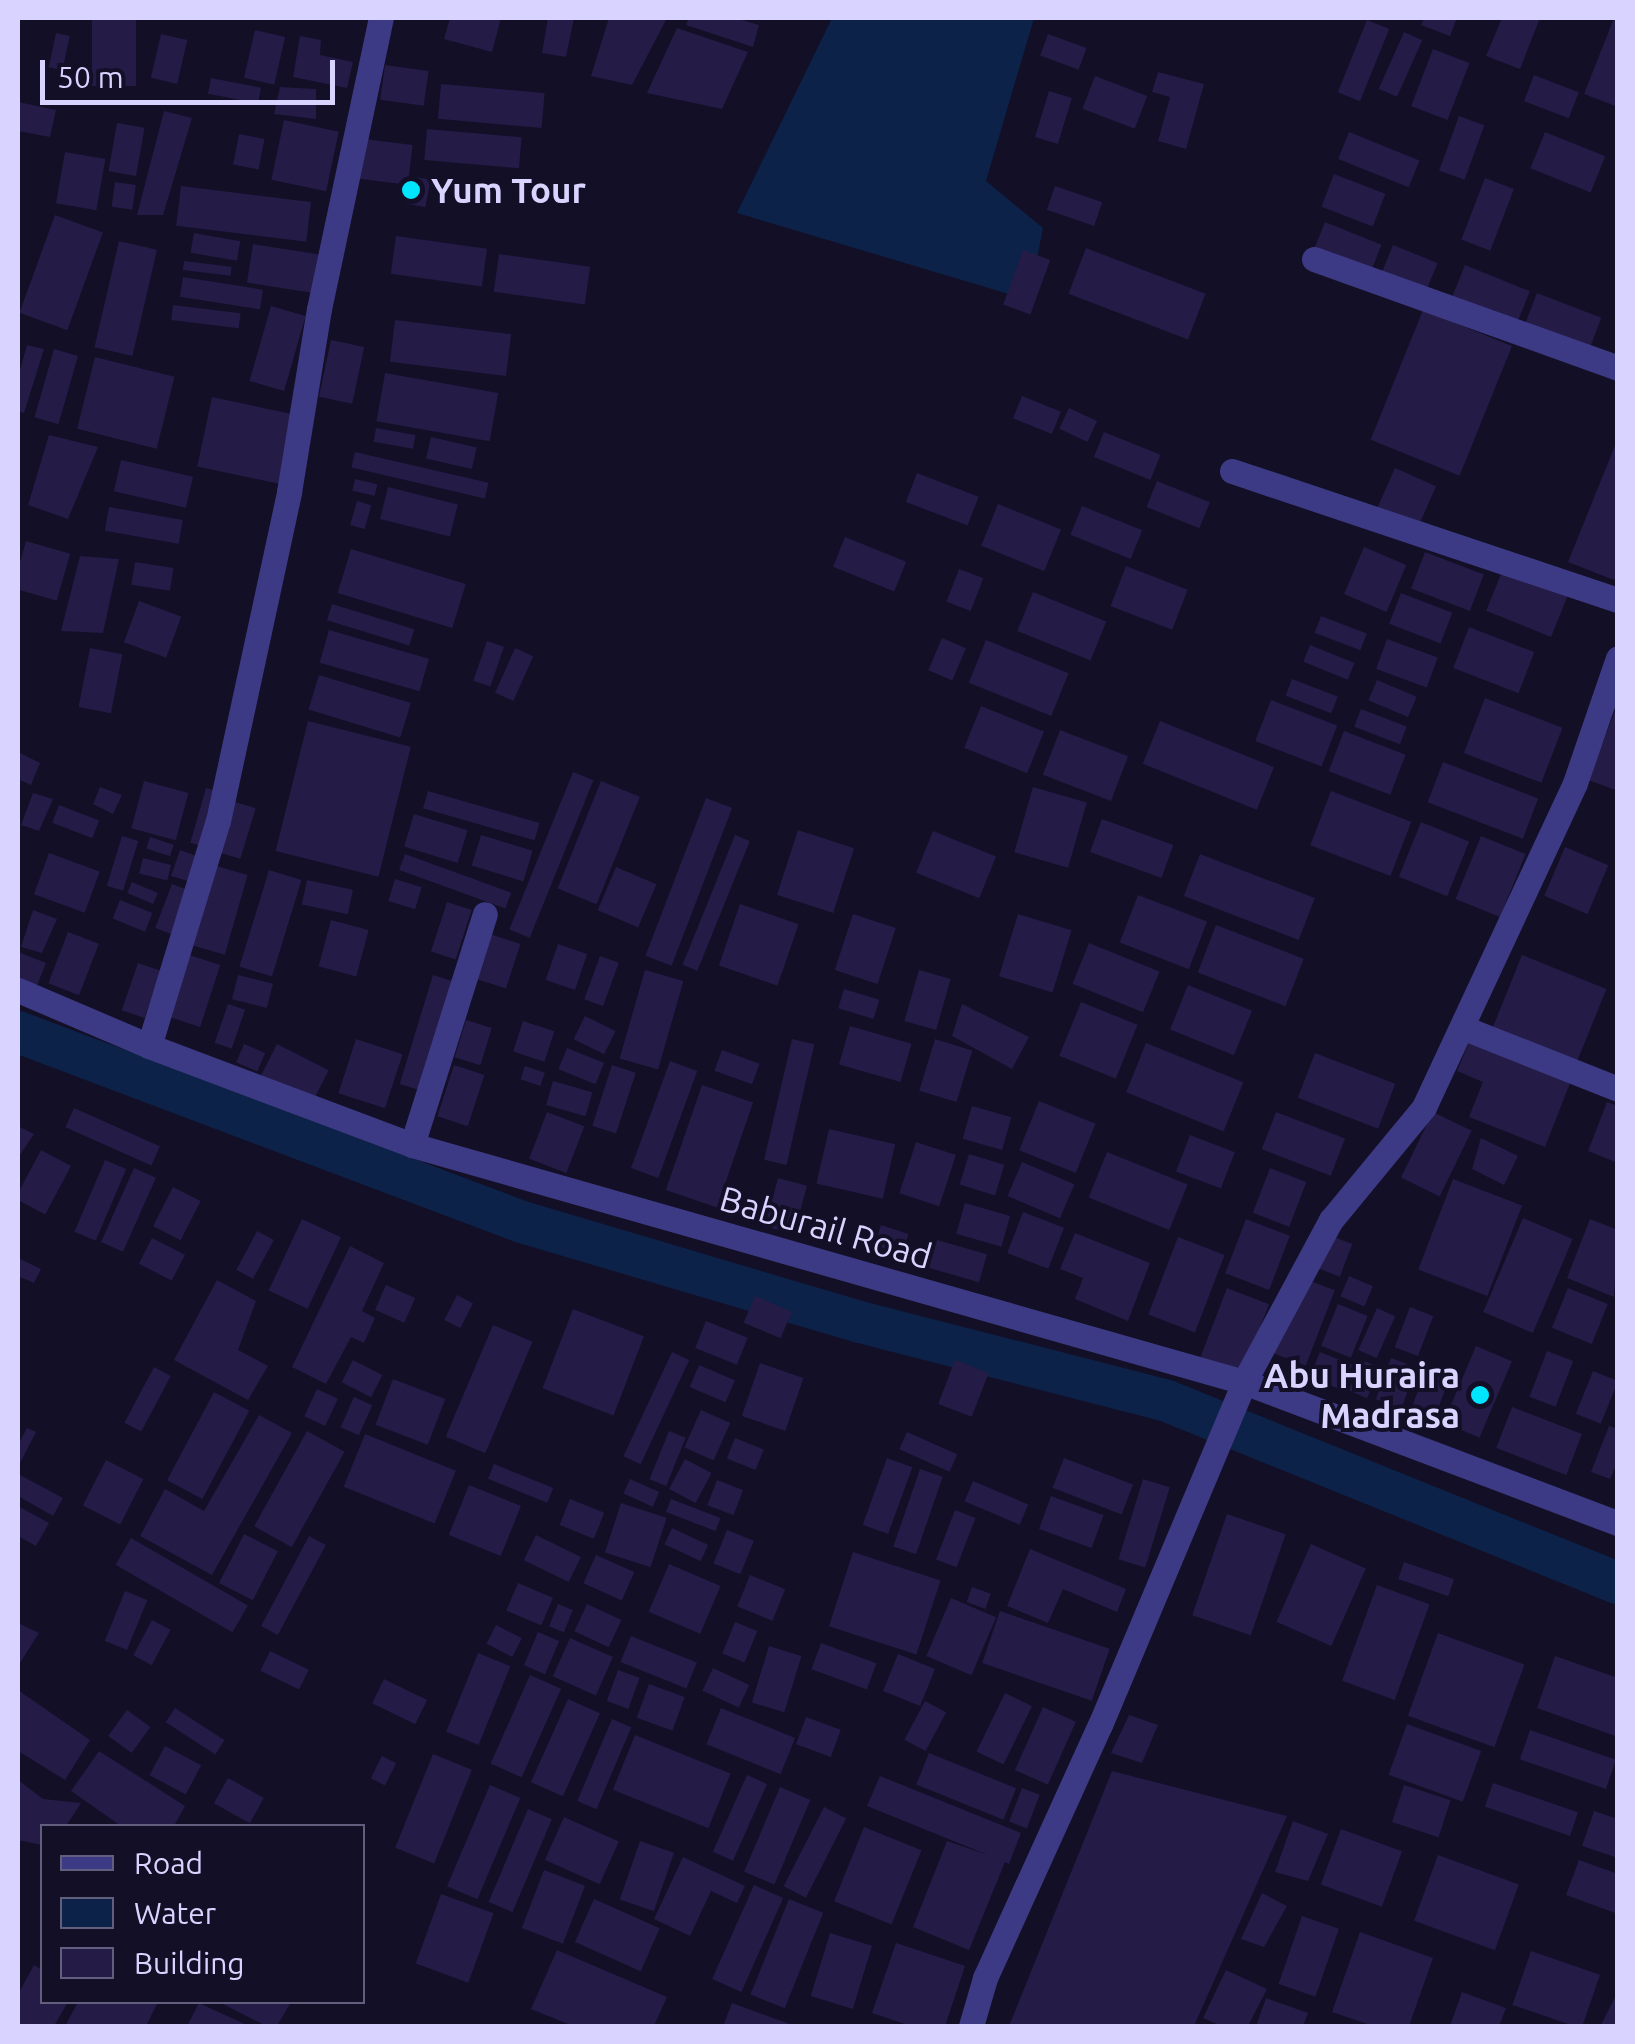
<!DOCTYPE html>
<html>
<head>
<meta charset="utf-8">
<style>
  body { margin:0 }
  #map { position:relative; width:1635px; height:2044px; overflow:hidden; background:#130f26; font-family:Ubuntu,sans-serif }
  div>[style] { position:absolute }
  .water>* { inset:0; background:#0c2248 }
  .canal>* { height:42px; margin:-21px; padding:0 21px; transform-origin:21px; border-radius:21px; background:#0c2248 }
  .building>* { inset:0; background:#241b47; transform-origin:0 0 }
  .street>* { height:25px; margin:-12.5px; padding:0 12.5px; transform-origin:12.5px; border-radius:12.5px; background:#3d3a85 }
  .dots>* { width:28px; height:28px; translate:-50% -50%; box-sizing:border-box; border:5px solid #130f26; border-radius:50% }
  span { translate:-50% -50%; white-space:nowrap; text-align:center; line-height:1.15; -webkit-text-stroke:8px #130f26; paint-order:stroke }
  .poi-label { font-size:35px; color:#d9d4ff; font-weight:700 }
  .left { translate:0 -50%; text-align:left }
  .right { translate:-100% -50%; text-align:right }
  .street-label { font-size:35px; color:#d9d4ff }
  .frame { position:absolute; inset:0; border:20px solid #d9d4ff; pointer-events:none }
  .legend { position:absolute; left:40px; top:1824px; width:325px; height:180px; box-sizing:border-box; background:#130f26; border:2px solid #625e7d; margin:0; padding:12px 18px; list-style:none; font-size:30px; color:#d9d4ff }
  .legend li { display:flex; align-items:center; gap:20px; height:50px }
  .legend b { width:50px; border:2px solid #625e7d }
  .scale { position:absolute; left:40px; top:60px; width:295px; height:45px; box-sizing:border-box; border:5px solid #d9d4ff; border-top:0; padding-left:12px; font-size:30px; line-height:35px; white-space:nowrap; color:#d9d4ff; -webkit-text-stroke:8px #130f26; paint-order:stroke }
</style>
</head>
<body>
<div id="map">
  <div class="water">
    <div style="clip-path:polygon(832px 18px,1034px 18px,986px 181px,1043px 228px,1029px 300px,737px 213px)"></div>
  </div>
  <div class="canal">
    <div style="left:18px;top:1032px;width:539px;rotate:20.66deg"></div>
    <div style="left:522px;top:1222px;width:352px;rotate:16.5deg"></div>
    <div style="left:860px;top:1322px;width:317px;rotate:14.4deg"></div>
    <div style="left:1167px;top:1401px;width:486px;rotate:22deg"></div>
  </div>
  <div class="building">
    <div style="left:92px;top:18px;width:44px;height:68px"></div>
    <div style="clip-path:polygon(450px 18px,501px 18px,492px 52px,444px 39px)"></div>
    <div style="clip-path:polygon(548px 18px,574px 18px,566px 57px,542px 53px)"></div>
    <div style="clip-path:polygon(609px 18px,667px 18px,632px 85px,591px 76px)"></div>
    <div style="clip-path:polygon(689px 18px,735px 18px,759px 25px,753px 47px,686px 25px)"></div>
    <div style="clip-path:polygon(1424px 18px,1457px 18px,1450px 36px,1421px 25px)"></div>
    <div style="clip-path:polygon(1502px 18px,1540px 18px,1520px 69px,1486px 56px)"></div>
    <div style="clip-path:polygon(1614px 18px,1618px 19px,1618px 107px,1584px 94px)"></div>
    <div style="left:1367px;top:20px;width:24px;height:78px;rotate:22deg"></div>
    <div style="clip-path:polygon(677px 28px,748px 52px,722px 109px,647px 93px)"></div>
    <div style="left:255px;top:30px;width:31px;height:49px;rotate:13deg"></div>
    <div style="left:1404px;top:32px;width:20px;height:62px;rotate:24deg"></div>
    <div style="left:56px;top:33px;width:14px;height:35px;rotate:12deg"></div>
    <div style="left:161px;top:34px;width:27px;height:45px;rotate:13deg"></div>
    <div style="left:1048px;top:34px;width:41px;height:23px;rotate:20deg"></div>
    <div style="clip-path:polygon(300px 36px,321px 40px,320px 55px,353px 62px,347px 88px,293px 77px)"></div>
    <div style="left:1433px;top:49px;width:39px;height:61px;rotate:21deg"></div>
    <div style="left:385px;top:65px;width:44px;height:35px;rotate:8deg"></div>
    <div style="clip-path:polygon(1158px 72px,1204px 84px,1186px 149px,1158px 141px,1170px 97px,1152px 92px)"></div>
    <div style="left:1534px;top:75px;width:48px;height:28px;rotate:21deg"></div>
    <div style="left:1095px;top:76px;width:56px;height:35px;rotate:21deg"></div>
    <div style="left:211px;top:78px;width:51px;height:16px;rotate:11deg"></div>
    <div style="left:441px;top:84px;width:104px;height:35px;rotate:5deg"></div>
    <div style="clip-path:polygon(280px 87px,316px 89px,316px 119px,274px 114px)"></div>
    <div style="left:1049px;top:91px;width:24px;height:48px;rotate:17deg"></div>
    <div style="clip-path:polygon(18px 102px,56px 110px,50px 137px,18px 131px)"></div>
    <div style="clip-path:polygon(164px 111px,192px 118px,163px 215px,137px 215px)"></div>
    <div style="left:1459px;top:116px;width:27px;height:58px;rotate:20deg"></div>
    <div style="left:284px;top:120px;width:56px;height:61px;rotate:12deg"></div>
    <div style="left:117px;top:123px;width:28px;height:49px;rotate:10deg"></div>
    <div style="left:427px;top:129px;width:95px;height:31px;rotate:5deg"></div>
    <div style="left:1349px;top:132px;width:76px;height:29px;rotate:22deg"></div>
    <div style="left:1545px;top:132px;width:65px;height:39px;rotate:22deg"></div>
    <div style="left:239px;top:134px;width:26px;height:31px;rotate:11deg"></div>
    <div style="left:364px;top:139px;width:49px;height:40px;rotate:7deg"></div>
    <div style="left:65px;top:152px;width:41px;height:52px;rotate:10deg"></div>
    <div style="left:1334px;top:174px;width:55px;height:35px;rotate:21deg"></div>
    <div style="left:411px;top:176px;width:20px;height:28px;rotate:11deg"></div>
    <div style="left:1485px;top:178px;width:31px;height:66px;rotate:21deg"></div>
    <div style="left:115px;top:182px;width:21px;height:25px;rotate:8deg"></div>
    <div style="left:181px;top:186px;width:131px;height:40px;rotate:7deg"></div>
    <div style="left:1055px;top:186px;width:50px;height:25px;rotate:19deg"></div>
    <div style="left:55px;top:215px;width:51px;height:104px;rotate:20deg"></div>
    <div style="left:1325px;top:222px;width:61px;height:30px;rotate:22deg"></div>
    <div style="left:194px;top:233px;width:47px;height:20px;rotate:10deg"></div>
    <div style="left:396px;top:236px;width:92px;height:38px;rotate:8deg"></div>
    <div style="left:119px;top:241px;width:39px;height:109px;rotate:13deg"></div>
    <div style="left:253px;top:244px;width:74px;height:39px;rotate:9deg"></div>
    <div style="left:1393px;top:245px;width:48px;height:34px;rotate:22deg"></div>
    <div style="left:1086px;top:248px;width:128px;height:49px;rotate:21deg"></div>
    <div style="left:1023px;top:250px;width:29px;height:58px;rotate:20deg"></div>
    <div style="left:499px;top:254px;width:92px;height:38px;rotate:8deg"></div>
    <div style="left:184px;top:261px;width:48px;height:9px;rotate:7deg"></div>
    <div style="left:1465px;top:265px;width:70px;height:41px;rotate:22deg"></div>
    <div style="left:183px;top:277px;width:81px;height:20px;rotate:9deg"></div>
    <div style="left:1537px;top:293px;width:69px;height:39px;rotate:21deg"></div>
    <div style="left:173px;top:305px;width:68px;height:15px;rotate:7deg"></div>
    <div style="left:271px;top:306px;width:36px;height:78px;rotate:16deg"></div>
    <div style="left:1423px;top:310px;width:96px;height:140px;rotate:22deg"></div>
    <div style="left:395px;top:320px;width:117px;height:42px;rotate:7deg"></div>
    <div style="left:331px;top:340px;width:34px;height:58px;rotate:12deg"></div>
    <div style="clip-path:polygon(27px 345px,44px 349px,24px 413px,18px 411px,18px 377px)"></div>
    <div style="left:54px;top:349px;width:25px;height:71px;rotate:16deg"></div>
    <div style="left:95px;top:357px;width:82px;height:74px;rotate:14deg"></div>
    <div style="left:385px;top:373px;width:115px;height:49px;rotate:10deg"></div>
    <div style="left:1022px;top:396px;width:42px;height:24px;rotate:22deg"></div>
    <div style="left:212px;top:397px;width:85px;height:71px;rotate:12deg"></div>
    <div style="left:1069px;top:408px;width:31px;height:23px;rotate:25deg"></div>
    <div style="left:376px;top:428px;width:40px;height:14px;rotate:10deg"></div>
    <div style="left:1104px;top:432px;width:61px;height:27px;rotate:22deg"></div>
    <div style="clip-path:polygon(49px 435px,98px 447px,68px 519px,28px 505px)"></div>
    <div style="left:431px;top:437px;width:47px;height:22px;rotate:13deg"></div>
    <div style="clip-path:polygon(1618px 438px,1618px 572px,1614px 580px,1568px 562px)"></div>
    <div style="left:355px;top:452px;width:137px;height:16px;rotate:13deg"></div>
    <div style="left:121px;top:460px;width:74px;height:32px;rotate:13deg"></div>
    <div style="left:1395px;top:468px;width:45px;height:51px;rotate:24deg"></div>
    <div style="left:917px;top:473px;width:66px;height:31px;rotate:21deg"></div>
    <div style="left:355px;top:479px;width:23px;height:12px;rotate:13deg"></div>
    <div style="left:1157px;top:481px;width:57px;height:28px;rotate:22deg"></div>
    <div style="left:388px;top:487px;width:72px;height:33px;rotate:14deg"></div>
    <div style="left:357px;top:501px;width:15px;height:25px;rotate:16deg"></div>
    <div style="left:998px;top:504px;width:68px;height:45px;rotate:22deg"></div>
    <div style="left:1082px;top:506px;width:65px;height:31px;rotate:22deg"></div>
    <div style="left:109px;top:507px;width:75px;height:24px;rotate:10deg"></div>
    <div style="left:845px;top:537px;width:66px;height:32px;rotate:22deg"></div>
    <div style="left:26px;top:541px;width:46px;height:49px;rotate:16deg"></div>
    <div style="left:1364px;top:547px;width:46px;height:51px;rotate:23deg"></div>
    <div style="left:351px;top:549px;width:120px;height:46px;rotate:17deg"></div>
    <div style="left:1425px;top:552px;width:63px;height:39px;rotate:21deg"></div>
    <div style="clip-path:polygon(80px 556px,119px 559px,103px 633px,61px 631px)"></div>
    <div style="left:135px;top:562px;width:39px;height:23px;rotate:9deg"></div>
    <div style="left:1126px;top:566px;width:66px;height:43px;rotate:21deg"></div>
    <div style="left:959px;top:569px;width:26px;height:35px;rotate:21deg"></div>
    <div style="left:1503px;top:569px;width:70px;height:45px;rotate:22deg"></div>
    <div style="left:1033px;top:592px;width:79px;height:42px;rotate:22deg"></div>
    <div style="left:1401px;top:593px;width:55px;height:33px;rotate:21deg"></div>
    <div style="left:139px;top:601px;width:45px;height:44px;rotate:20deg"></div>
    <div style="left:332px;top:604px;width:86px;height:17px;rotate:17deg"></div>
    <div style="left:1321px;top:616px;width:49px;height:18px;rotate:21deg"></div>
    <div style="left:1469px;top:627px;width:70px;height:44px;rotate:21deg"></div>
    <div style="left:329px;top:630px;width:104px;height:34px;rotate:16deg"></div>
    <div style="left:942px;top:638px;width:26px;height:35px;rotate:23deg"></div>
    <div style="left:1387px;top:639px;width:54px;height:32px;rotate:20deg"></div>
    <div style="left:986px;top:640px;width:89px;height:46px;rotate:22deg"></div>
    <div style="left:487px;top:641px;width:18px;height:42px;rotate:19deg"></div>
    <div style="left:1310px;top:645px;width:48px;height:18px;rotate:22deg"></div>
    <div style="left:90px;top:648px;width:33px;height:60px;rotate:11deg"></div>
    <div style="left:515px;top:648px;width:20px;height:49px;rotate:24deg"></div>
    <div style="left:319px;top:675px;width:96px;height:36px;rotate:17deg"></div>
    <div style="left:1292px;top:679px;width:49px;height:18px;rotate:21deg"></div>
    <div style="left:1377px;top:680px;width:43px;height:22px;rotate:23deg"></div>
    <div style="left:1485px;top:698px;width:83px;height:59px;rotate:21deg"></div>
    <div style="left:1271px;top:700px;width:71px;height:44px;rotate:21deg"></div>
    <div style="left:981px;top:706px;width:68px;height:45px;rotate:22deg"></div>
    <div style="clip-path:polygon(1617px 706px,1618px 706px,1618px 791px,1588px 780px)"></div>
    <div style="left:1361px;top:709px;width:49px;height:19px;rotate:21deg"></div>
    <div style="left:308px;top:721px;width:106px;height:134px;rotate:14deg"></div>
    <div style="left:1160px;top:721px;width:123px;height:46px;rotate:22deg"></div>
    <div style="left:1060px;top:730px;width:73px;height:48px;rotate:21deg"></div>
    <div style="left:1344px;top:731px;width:66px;height:43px;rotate:21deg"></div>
    <div style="clip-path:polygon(18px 752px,40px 763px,31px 785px,18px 779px)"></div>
    <div style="left:1443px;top:762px;width:102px;height:43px;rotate:21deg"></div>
    <div style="left:573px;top:772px;width:22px;height:170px;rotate:22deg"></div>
    <div style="left:144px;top:781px;width:46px;height:49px;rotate:15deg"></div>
    <div style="left:601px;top:781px;width:42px;height:116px;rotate:22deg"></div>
    <div style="clip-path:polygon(100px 787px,122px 795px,113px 814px,93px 804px)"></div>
    <div style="left:1033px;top:787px;width:56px;height:68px;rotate:16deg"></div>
    <div style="left:206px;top:788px;width:15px;height:57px;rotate:16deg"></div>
    <div style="left:428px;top:791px;width:116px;height:18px;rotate:16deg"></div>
    <div style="left:1331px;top:791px;width:86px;height:58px;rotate:21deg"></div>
    <div style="clip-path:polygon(33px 793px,53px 799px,39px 831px,21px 825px)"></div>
    <div style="left:706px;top:798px;width:28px;height:169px;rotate:21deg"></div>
    <div style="left:229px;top:800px;width:28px;height:53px;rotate:17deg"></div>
    <div style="left:59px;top:805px;width:43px;height:19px;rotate:21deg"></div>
    <div style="left:414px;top:814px;width:56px;height:34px;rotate:17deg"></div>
    <div style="left:1102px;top:819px;width:76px;height:35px;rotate:20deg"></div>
    <div style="left:1421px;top:822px;width:52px;height:59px;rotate:22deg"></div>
    <div style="left:798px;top:830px;width:59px;height:68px;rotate:18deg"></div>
    <div style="left:933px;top:831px;width:68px;height:45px;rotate:22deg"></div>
    <div style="left:481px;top:835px;width:54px;height:32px;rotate:17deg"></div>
    <div style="left:735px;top:835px;width:16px;height:140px;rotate:22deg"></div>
    <div style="left:122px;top:836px;width:17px;height:52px;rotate:17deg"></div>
    <div style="left:1481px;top:836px;width:48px;height:68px;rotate:22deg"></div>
    <div style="left:150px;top:837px;width:25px;height:12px;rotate:18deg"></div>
    <div style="left:1565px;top:847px;width:47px;height:53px;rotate:23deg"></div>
    <div style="clip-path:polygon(180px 850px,202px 858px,191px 882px,171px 876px)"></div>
    <div style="left:49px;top:853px;width:54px;height:44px;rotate:20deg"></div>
    <div style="left:405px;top:854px;width:113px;height:17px;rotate:20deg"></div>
    <div style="left:1200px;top:854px;width:123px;height:45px;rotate:21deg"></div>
    <div style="left:143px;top:858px;width:29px;height:16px;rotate:14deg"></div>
    <div style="left:213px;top:865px;width:36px;height:83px;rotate:16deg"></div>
    <div style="left:616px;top:867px;width:44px;height:47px;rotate:23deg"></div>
    <div style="left:269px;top:870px;width:34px;height:101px;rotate:17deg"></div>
    <div style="left:395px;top:879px;width:28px;height:23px;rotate:17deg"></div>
    <div style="left:307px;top:880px;width:47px;height:25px;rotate:12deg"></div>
    <div style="left:132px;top:882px;width:28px;height:12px;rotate:23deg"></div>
    <div style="left:172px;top:884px;width:19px;height:47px;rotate:21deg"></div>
    <div style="left:1138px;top:895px;width:74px;height:51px;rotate:21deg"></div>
    <div style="left:120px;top:900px;width:35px;height:20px;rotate:22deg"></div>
    <div style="left:447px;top:902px;width:26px;height:52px;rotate:18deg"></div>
    <div style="left:740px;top:904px;width:62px;height:65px;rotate:19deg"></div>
    <div style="clip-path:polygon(33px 910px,57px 919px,42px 953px,21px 947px)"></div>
    <div style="left:853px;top:914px;width:45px;height:59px;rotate:18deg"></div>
    <div style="left:1018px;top:914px;width:56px;height:65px;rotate:17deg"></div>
    <div style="left:331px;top:920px;width:39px;height:48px;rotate:15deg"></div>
    <div style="left:1216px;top:925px;width:94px;height:51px;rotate:21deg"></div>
    <div style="left:68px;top:932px;width:33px;height:55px;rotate:21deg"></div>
    <div style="left:490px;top:934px;width:32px;height:47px;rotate:18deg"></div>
    <div style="left:1089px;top:943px;width:76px;height:44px;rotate:22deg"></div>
    <div style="left:558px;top:944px;width:31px;height:38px;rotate:19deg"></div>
    <div style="clip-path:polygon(18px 952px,46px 963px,36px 988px,18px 981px)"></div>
    <div style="left:186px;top:954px;width:36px;height:65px;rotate:18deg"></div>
    <div style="left:1522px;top:955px;width:91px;height:79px;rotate:22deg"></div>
    <div style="left:600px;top:956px;width:20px;height:46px;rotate:20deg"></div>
    <div style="left:138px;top:963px;width:24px;height:50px;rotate:19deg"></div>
    <div style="left:645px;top:970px;width:40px;height:92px;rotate:16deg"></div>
    <div style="left:919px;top:970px;width:33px;height:53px;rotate:16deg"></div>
    <div style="left:238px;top:975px;width:36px;height:25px;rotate:14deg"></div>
    <div style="left:433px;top:975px;width:21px;height:114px;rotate:17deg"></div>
    <div style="left:1188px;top:985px;width:69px;height:48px;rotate:22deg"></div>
    <div style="left:844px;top:989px;width:37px;height:20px;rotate:17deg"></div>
    <div style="left:1081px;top:1002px;width:61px;height:58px;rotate:22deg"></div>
    <div style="left:228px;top:1004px;width:18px;height:41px;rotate:19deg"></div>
    <div style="clip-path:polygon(962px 1004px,1029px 1037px,1012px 1069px,952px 1036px)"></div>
    <div style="left:585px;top:1016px;width:34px;height:26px;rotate:26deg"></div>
    <div style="left:466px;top:1020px;width:27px;height:39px;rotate:17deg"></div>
    <div style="left:523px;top:1021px;width:33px;height:32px;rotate:18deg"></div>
    <div style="left:850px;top:1026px;width:64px;height:40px;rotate:16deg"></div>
    <div style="clip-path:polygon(1471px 1038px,1572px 1078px,1545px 1147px,1469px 1117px,1483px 1082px,1457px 1071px)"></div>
    <div style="left:356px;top:1039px;width:49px;height:57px;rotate:18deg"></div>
    <div style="left:792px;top:1039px;width:23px;height:124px;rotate:13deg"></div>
    <div style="left:935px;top:1039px;width:39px;height:54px;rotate:17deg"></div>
    <div style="left:1146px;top:1043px;width:105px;height:53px;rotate:22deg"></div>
    <div style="left:244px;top:1044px;width:23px;height:20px;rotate:23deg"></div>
    <div style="left:277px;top:1044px;width:58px;height:37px;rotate:27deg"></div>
    <div style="left:567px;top:1048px;width:40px;height:23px;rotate:22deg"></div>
    <div style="left:722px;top:1050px;width:40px;height:22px;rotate:20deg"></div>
    <div style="left:1315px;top:1053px;width:86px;height:48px;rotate:21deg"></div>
    <div style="left:670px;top:1061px;width:29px;height:114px;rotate:20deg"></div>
    <div style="left:454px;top:1065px;width:32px;height:54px;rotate:18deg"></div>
    <div style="left:612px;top:1065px;width:25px;height:64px;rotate:18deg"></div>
    <div style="left:525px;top:1066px;width:21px;height:14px;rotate:19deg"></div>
    <div style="left:553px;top:1081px;width:41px;height:25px;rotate:16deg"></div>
    <div style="left:702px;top:1085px;width:54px;height:111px;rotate:19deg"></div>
    <div style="left:1039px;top:1101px;width:61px;height:53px;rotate:22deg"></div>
    <div style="clip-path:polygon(1607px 1102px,1618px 1106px,1618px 1163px,1588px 1151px)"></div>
    <div style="left:972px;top:1106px;width:41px;height:34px;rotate:16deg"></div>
    <div style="left:74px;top:1108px;width:94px;height:21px;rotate:24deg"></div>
    <div style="left:547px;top:1112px;width:40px;height:50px;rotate:21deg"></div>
    <div style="left:1276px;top:1112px;width:74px;height:40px;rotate:21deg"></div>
    <div style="left:1433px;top:1112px;width:43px;height:73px;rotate:26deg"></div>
    <div style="clip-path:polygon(18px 1126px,34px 1134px,18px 1158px)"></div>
    <div style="left:829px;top:1129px;width:68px;height:56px;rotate:13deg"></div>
    <div style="left:1190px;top:1135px;width:48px;height:39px;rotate:21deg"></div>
    <div style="clip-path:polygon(1481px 1138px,1518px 1156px,1504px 1185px,1472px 1169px)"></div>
    <div style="left:916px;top:1142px;width:42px;height:54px;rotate:18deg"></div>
    <div style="left:41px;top:1150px;width:34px;height:55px;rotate:28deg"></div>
    <div style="left:1107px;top:1152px;width:87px;height:49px;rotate:22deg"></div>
    <div style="left:969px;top:1154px;width:37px;height:32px;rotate:17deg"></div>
    <div style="left:105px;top:1160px;width:23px;height:78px;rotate:23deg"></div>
    <div style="left:1022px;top:1162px;width:57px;height:37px;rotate:23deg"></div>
    <div style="left:134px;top:1168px;width:24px;height:81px;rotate:24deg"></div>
    <div style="left:1270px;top:1168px;width:39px;height:48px;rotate:21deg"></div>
    <div style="left:778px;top:1178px;width:30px;height:50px;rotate:15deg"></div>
    <div style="left:1453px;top:1179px;width:74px;height:97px;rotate:21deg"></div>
    <div style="left:173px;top:1187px;width:31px;height:44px;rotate:27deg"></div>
    <div style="left:965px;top:1203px;width:47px;height:32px;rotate:16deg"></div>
    <div style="left:1023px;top:1212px;width:44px;height:44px;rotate:21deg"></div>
    <div style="left:1523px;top:1218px;width:54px;height:102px;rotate:23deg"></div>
    <div style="left:302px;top:1219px;width:43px;height:79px;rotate:25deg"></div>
    <div style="left:1246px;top:1219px;width:47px;height:58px;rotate:21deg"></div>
    <div style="clip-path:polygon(1590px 1219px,1618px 1230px,1614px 1297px,1567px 1278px)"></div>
    <div style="left:881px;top:1225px;width:29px;height:21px;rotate:18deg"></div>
    <div style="left:257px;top:1231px;width:19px;height:44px;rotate:28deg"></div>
    <div style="clip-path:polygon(1075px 1233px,1150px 1263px,1128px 1321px,1075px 1299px,1083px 1278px,1060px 1269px)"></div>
    <div style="left:1329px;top:1235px;width:25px;height:35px;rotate:21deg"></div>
    <div style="left:1178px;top:1237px;width:50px;height:83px;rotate:21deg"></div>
    <div style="left:152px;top:1238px;width:37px;height:29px;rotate:27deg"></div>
    <div style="left:937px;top:1240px;width:52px;height:29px;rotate:16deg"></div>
    <div style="clip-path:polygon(350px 1246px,384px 1263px,362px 1311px,375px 1318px,364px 1343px,351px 1337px,326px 1384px,292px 1367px)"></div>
    <div style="clip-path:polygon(18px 1258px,41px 1269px,34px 1283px,18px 1276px)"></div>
    <div style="left:1349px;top:1276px;width:26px;height:22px;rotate:23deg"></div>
    <div style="left:1303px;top:1278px;width:34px;height:81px;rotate:21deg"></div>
    <div style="clip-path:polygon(217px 1280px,256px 1301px,238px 1350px,268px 1366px,248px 1400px,174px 1360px)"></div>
    <div style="left:386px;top:1285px;width:32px;height:27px;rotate:24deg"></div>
    <div style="left:1227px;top:1288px;width:45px;height:74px;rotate:21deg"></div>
    <div style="left:1568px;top:1288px;width:43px;height:43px;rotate:22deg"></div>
    <div style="left:457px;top:1295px;width:18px;height:28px;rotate:27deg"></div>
    <div style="left:755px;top:1296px;width:40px;height:29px;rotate:23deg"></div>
    <div style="left:1338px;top:1304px;width:32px;height:45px;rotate:22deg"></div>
    <div style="left:1410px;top:1307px;width:25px;height:43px;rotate:21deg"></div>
    <div style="left:1377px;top:1308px;width:20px;height:46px;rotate:24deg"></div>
    <div style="left:573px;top:1309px;width:76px;height:85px;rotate:21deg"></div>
    <div style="left:706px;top:1321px;width:45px;height:29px;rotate:22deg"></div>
    <div style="left:493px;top:1325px;width:43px;height:121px;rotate:23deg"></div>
    <div style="left:1476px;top:1346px;width:39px;height:83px;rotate:23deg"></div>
    <div style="left:1547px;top:1351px;width:28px;height:49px;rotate:21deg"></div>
    <div style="left:672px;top:1352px;width:19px;height:115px;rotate:25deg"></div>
    <div style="left:1320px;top:1352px;width:35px;height:27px;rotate:22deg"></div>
    <div style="left:1391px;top:1358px;width:27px;height:44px;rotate:20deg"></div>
    <div style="left:353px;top:1360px;width:33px;height:25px;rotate:27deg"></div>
    <div style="left:955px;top:1360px;width:36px;height:47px;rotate:21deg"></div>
    <div style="left:1362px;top:1360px;width:20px;height:33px;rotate:24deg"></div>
    <div style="left:760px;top:1363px;width:46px;height:56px;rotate:19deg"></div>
    <div style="left:699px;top:1365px;width:39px;height:24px;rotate:23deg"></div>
    <div style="left:154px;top:1367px;width:19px;height:63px;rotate:28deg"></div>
    <div style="left:1426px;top:1370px;width:25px;height:45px;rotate:21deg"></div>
    <div style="left:1593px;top:1371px;width:27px;height:46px;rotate:22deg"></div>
    <div style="left:393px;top:1379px;width:56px;height:49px;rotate:21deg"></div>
    <div style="left:317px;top:1389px;width:23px;height:30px;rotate:25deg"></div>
    <div style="left:214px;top:1392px;width:40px;height:100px;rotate:28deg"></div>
    <div style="left:354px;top:1397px;width:20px;height:33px;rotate:24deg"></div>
    <div style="left:1512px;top:1407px;width:75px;height:44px;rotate:21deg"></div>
    <div style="left:701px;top:1410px;width:32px;height:41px;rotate:24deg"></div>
    <div style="clip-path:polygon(259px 1415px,292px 1433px,212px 1575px,140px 1536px,165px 1489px,204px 1511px)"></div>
    <div style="clip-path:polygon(1609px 1426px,1618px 1429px,1618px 1461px,1610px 1479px,1591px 1472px)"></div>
    <div style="clip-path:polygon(27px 1428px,36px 1432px,18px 1467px,18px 1445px)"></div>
    <div style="left:307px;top:1431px;width:43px;height:109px;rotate:29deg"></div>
    <div style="left:669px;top:1431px;width:18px;height:52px;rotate:22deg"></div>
    <div style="left:907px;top:1432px;width:55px;height:19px;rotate:24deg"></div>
    <div style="left:365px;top:1434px;width:98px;height:57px;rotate:22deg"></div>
    <div style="left:735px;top:1438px;width:31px;height:22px;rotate:22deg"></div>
    <div style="left:887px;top:1458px;width:27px;height:71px;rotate:20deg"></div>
    <div style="left:1064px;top:1458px;width:74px;height:32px;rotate:21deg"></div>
    <div style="left:685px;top:1459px;width:30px;height:34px;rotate:28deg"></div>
    <div style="left:106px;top:1460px;width:42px;height:51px;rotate:27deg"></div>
    <div style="left:494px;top:1464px;width:64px;height:16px;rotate:22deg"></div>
    <div style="left:920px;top:1469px;width:24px;height:82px;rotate:19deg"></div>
    <div style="clip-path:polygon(18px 1474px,63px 1498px,53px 1516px,18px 1496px)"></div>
    <div style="left:630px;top:1479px;width:32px;height:16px;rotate:24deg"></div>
    <div style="left:1143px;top:1479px;width:28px;height:84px;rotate:17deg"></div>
    <div style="left:717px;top:1480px;width:28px;height:27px;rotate:21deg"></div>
    <div style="left:973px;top:1481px;width:60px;height:22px;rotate:23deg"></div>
    <div style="left:469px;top:1485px;width:56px;height:54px;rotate:22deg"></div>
    <div style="left:1051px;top:1496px;width:56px;height:35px;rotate:20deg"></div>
    <div style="left:570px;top:1499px;width:37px;height:28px;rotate:22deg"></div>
    <div style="left:671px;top:1499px;width:53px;height:14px;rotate:21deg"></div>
    <div style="left:621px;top:1503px;width:48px;height:52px;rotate:18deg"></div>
    <div style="clip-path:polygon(18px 1506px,49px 1523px,36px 1546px,18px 1536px)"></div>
    <div style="left:955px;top:1510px;width:22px;height:53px;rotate:21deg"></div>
    <div style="left:1227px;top:1514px;width:62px;height:107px;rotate:19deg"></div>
    <div style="left:672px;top:1528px;width:40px;height:18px;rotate:25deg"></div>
    <div style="left:727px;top:1530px;width:29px;height:36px;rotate:22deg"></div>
    <div style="left:244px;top:1534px;width:38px;height:55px;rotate:27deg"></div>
    <div style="left:536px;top:1535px;width:50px;height:28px;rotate:26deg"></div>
    <div style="left:309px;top:1536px;width:19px;height:102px;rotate:28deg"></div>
    <div style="left:131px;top:1538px;width:135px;height:31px;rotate:30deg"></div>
    <div style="left:1311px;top:1544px;width:60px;height:85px;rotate:24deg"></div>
    <div style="clip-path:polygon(1030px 1549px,1126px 1589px,1117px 1612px,1063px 1589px,1048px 1623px,1007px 1606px)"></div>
    <div style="left:853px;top:1552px;width:92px;height:78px;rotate:18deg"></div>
    <div style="left:596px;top:1555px;width:42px;height:31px;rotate:24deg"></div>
    <div style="left:1404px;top:1562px;width:53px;height:18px;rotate:19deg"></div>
    <div style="left:669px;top:1564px;width:56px;height:52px;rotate:23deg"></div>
    <div style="left:750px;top:1575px;width:38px;height:34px;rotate:22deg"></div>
    <div style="left:518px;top:1583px;width:38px;height:30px;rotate:23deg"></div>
    <div style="left:1377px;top:1585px;width:56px;height:102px;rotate:20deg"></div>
    <div style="left:972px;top:1587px;width:20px;height:16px;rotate:20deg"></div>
    <div style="left:125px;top:1591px;width:24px;height:54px;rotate:22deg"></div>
    <div style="left:951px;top:1598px;width:49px;height:63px;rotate:23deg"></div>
    <div style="left:558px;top:1604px;width:16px;height:24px;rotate:22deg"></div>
    <div style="left:587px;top:1604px;width:38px;height:30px;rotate:25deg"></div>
    <div style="left:1000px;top:1611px;width:116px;height:55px;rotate:19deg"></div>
    <div style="left:152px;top:1620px;width:21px;height:40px;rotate:28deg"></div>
    <div style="left:735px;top:1622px;width:24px;height:34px;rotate:22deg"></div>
    <div style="clip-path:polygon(18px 1623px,39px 1633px,18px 1666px)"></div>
    <div style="left:496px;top:1625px;width:29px;height:21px;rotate:27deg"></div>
    <div style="left:538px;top:1632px;width:23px;height:36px;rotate:23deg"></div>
    <div style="left:1438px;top:1633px;width:92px;height:88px;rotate:20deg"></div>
    <div style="left:631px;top:1636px;width:71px;height:28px;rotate:22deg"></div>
    <div style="left:570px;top:1638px;width:47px;height:42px;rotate:24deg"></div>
    <div style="left:821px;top:1643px;width:59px;height:28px;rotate:20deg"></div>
    <div style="left:769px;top:1646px;width:34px;height:59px;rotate:17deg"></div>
    <div style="left:270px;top:1651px;width:43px;height:22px;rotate:26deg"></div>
    <div style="left:478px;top:1653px;width:35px;height:85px;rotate:22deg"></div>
    <div style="left:898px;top:1654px;width:40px;height:40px;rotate:22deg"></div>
    <div style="clip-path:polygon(1555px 1656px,1618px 1678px,1618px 1737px,1537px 1708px)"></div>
    <div style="left:713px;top:1668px;width:40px;height:25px;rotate:25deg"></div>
    <div style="left:618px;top:1670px;width:23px;height:33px;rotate:20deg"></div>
    <div style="left:530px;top:1675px;width:34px;height:97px;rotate:24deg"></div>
    <div style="left:384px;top:1679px;width:48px;height:27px;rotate:26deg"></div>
    <div style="left:649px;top:1684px;width:38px;height:36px;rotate:20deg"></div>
    <div style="clip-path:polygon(18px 1690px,90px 1740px,65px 1780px,18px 1751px)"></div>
    <div style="left:1005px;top:1693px;width:30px;height:65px;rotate:26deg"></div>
    <div style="left:568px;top:1699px;width:35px;height:91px;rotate:24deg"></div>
    <div style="left:925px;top:1701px;width:24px;height:44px;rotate:28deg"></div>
    <div style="left:1043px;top:1707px;width:36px;height:69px;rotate:24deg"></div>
    <div style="left:175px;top:1708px;width:59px;height:17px;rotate:33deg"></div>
    <div style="left:721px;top:1708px;width:80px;height:39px;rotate:22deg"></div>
    <div style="left:127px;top:1710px;width:29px;height:32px;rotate:36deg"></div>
    <div style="clip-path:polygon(1129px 1715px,1158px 1725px,1142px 1763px,1111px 1753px)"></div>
    <div style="left:806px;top:1717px;width:37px;height:29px;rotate:20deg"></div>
    <div style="left:612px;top:1719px;width:21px;height:89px;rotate:23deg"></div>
    <div style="left:1407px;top:1724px;width:79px;height:54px;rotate:20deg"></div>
    <div style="left:1530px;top:1730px;width:91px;height:31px;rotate:19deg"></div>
    <div style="left:635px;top:1735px;width:103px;height:59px;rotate:22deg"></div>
    <div style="left:165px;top:1746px;width:41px;height:33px;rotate:28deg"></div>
    <div style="clip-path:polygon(99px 1751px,185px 1806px,174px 1826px,121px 1826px,71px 1791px)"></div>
    <div style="left:929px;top:1753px;width:94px;height:34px;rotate:22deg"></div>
    <div style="left:433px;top:1754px;width:42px;height:101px;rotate:22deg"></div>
    <div style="left:382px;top:1756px;width:16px;height:25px;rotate:27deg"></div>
    <div style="clip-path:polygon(1112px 1771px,1287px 1816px,1194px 2026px,1009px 2026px)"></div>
    <div style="left:747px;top:1775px;width:22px;height:84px;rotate:24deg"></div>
    <div style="clip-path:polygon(880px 1776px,1021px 1833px,1009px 1864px,1005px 1862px,969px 1950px,913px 1927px,947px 1841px,988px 1855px,867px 1806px)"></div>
    <div style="left:228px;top:1778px;width:41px;height:29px;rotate:29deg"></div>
    <div style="clip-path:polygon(18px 1780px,43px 1799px,81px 1803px,66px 1826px,42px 1826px,42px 1845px,18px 1840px)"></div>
    <div style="left:1493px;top:1783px;width:90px;height:25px;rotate:19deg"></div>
    <div style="left:490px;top:1785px;width:33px;height:110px;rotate:23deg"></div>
    <div style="left:1404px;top:1785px;width:49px;height:39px;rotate:18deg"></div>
    <div style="left:780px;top:1787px;width:33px;height:92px;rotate:23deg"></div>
    <div style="left:1022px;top:1788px;width:19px;height:36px;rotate:21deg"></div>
    <div style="left:824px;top:1807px;width:25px;height:89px;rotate:27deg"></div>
    <div style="left:528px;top:1809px;width:26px;height:101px;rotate:23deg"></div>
    <div style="clip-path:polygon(1594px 1811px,1618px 1819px,1618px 1858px,1582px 1846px)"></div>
    <div style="left:564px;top:1817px;width:60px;height:47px;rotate:24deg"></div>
    <div style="clip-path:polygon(1293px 1821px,1328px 1834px,1308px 1881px,1275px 1872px)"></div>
    <div style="left:864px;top:1827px;width:62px;height:80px;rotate:22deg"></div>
    <div style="left:1341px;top:1829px;width:65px;height:59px;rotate:20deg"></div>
    <div style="left:640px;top:1841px;width:36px;height:62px;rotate:19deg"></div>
    <div style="left:1438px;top:1855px;width:86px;height:70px;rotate:20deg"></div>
    <div style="clip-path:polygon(683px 1857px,745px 1886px,737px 1903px,711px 1891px,690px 1936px,654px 1919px)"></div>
    <div style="clip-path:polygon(1579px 1860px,1618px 1874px,1618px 1914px,1566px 1895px)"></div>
    <div style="left:544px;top:1870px;width:44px;height:62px;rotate:21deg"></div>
    <div style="left:754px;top:1885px;width:32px;height:103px;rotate:24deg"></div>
    <div style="clip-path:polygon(1262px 1893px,1287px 1906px,1264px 1947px,1241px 1939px)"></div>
    <div style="left:441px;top:1894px;width:56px;height:74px;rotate:20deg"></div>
    <div style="left:594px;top:1899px;width:72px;height:47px;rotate:24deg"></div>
    <div style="left:789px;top:1899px;width:37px;height:103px;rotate:22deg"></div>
    <div style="left:1302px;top:1916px;width:39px;height:72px;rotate:19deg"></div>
    <div style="clip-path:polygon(1360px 1932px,1433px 1958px,1409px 2026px,1373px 2026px,1332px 2012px)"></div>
    <div style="left:830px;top:1933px;width:44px;height:66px;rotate:17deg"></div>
    <div style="clip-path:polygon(896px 1943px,965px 1966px,945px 2026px,911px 2026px,872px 2013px)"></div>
    <div style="clip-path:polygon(557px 1950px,667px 1997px,654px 2026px,573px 2026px,531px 2009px)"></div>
    <div style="left:1531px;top:1951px;width:73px;height:57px;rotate:19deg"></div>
    <div style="clip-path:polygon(34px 1965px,42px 1970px,42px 2002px,68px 2002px,54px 2026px,18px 2026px,18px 1994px)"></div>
    <div style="clip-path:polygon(1226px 1970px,1267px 1989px,1248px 2026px,1221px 2026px,1203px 2018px)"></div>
    <div style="clip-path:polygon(1618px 1991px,1618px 2026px,1605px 2026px,1601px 2025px)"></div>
    <div style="clip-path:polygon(1462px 1992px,1506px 2008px,1499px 2026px,1450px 2026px)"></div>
    <div style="clip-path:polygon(1266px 1998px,1308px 2013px,1303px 2026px,1256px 2026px)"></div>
    <div style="clip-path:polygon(78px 2002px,158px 2002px,146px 2026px,65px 2026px)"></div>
    <div style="clip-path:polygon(219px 2002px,291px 2002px,277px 2026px,266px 2026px)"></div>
    <div style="clip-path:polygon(199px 2003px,249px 2026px,187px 2026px)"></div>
    <div style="clip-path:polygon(732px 2003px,795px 2026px,723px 2026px)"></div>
  </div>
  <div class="street">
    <div style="left:1314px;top:259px;width:323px;rotate:19.7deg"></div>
    <div style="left:1232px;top:471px;width:407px;rotate:18.5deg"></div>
    <div style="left:18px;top:990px;width:142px;rotate:23.1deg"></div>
    <div style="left:149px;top:1046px;width:281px;rotate:20.6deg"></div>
    <div style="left:412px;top:1145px;width:865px;rotate:15.9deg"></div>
    <div style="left:1244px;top:1382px;width:400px;rotate:20.7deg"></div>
    <div style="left:1464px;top:1028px;width:166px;rotate:21.6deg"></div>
    <div style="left:149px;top:1046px;width:235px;rotate:-73deg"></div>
    <div style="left:218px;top:821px;width:337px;rotate:-77.8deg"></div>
    <div style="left:289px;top:492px;width:185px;rotate:-80.7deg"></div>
    <div style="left:319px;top:309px;width:298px;rotate:-78deg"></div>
    <div style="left:412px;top:1145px;width:242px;rotate:-72.5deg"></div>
    <div style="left:971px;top:2026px;width:50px;rotate:-73.7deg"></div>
    <div style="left:985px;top:1978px;width:278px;rotate:-65.6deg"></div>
    <div style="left:1100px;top:1725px;width:372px;rotate:-67.2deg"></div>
    <div style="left:1244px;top:1382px;width:184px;rotate:-61.8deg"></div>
    <div style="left:1331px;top:1220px;width:146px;rotate:-50.5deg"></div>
    <div style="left:1424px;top:1107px;width:357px;rotate:-65deg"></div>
    <div style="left:1575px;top:783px;width:132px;rotate:-71deg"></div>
  </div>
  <div class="dots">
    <div style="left:411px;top:190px;background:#00e5ff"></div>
    <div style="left:1480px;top:1395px;background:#00e5ff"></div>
  </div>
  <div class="poi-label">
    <span class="left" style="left:431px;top:190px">Yum Tour</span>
    <span class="right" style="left:1460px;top:1395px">Abu Huraira<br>Madrasa</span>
  </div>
  <div class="street-label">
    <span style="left:826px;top:1227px;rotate:16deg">Baburail Road</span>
  </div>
  <div class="frame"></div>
  <ul class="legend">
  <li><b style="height:12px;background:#3d3a85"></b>Road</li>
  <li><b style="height:28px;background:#0c2248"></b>Water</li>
  <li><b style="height:28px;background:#241b47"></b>Building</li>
  </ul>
  <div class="scale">50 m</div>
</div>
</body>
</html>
